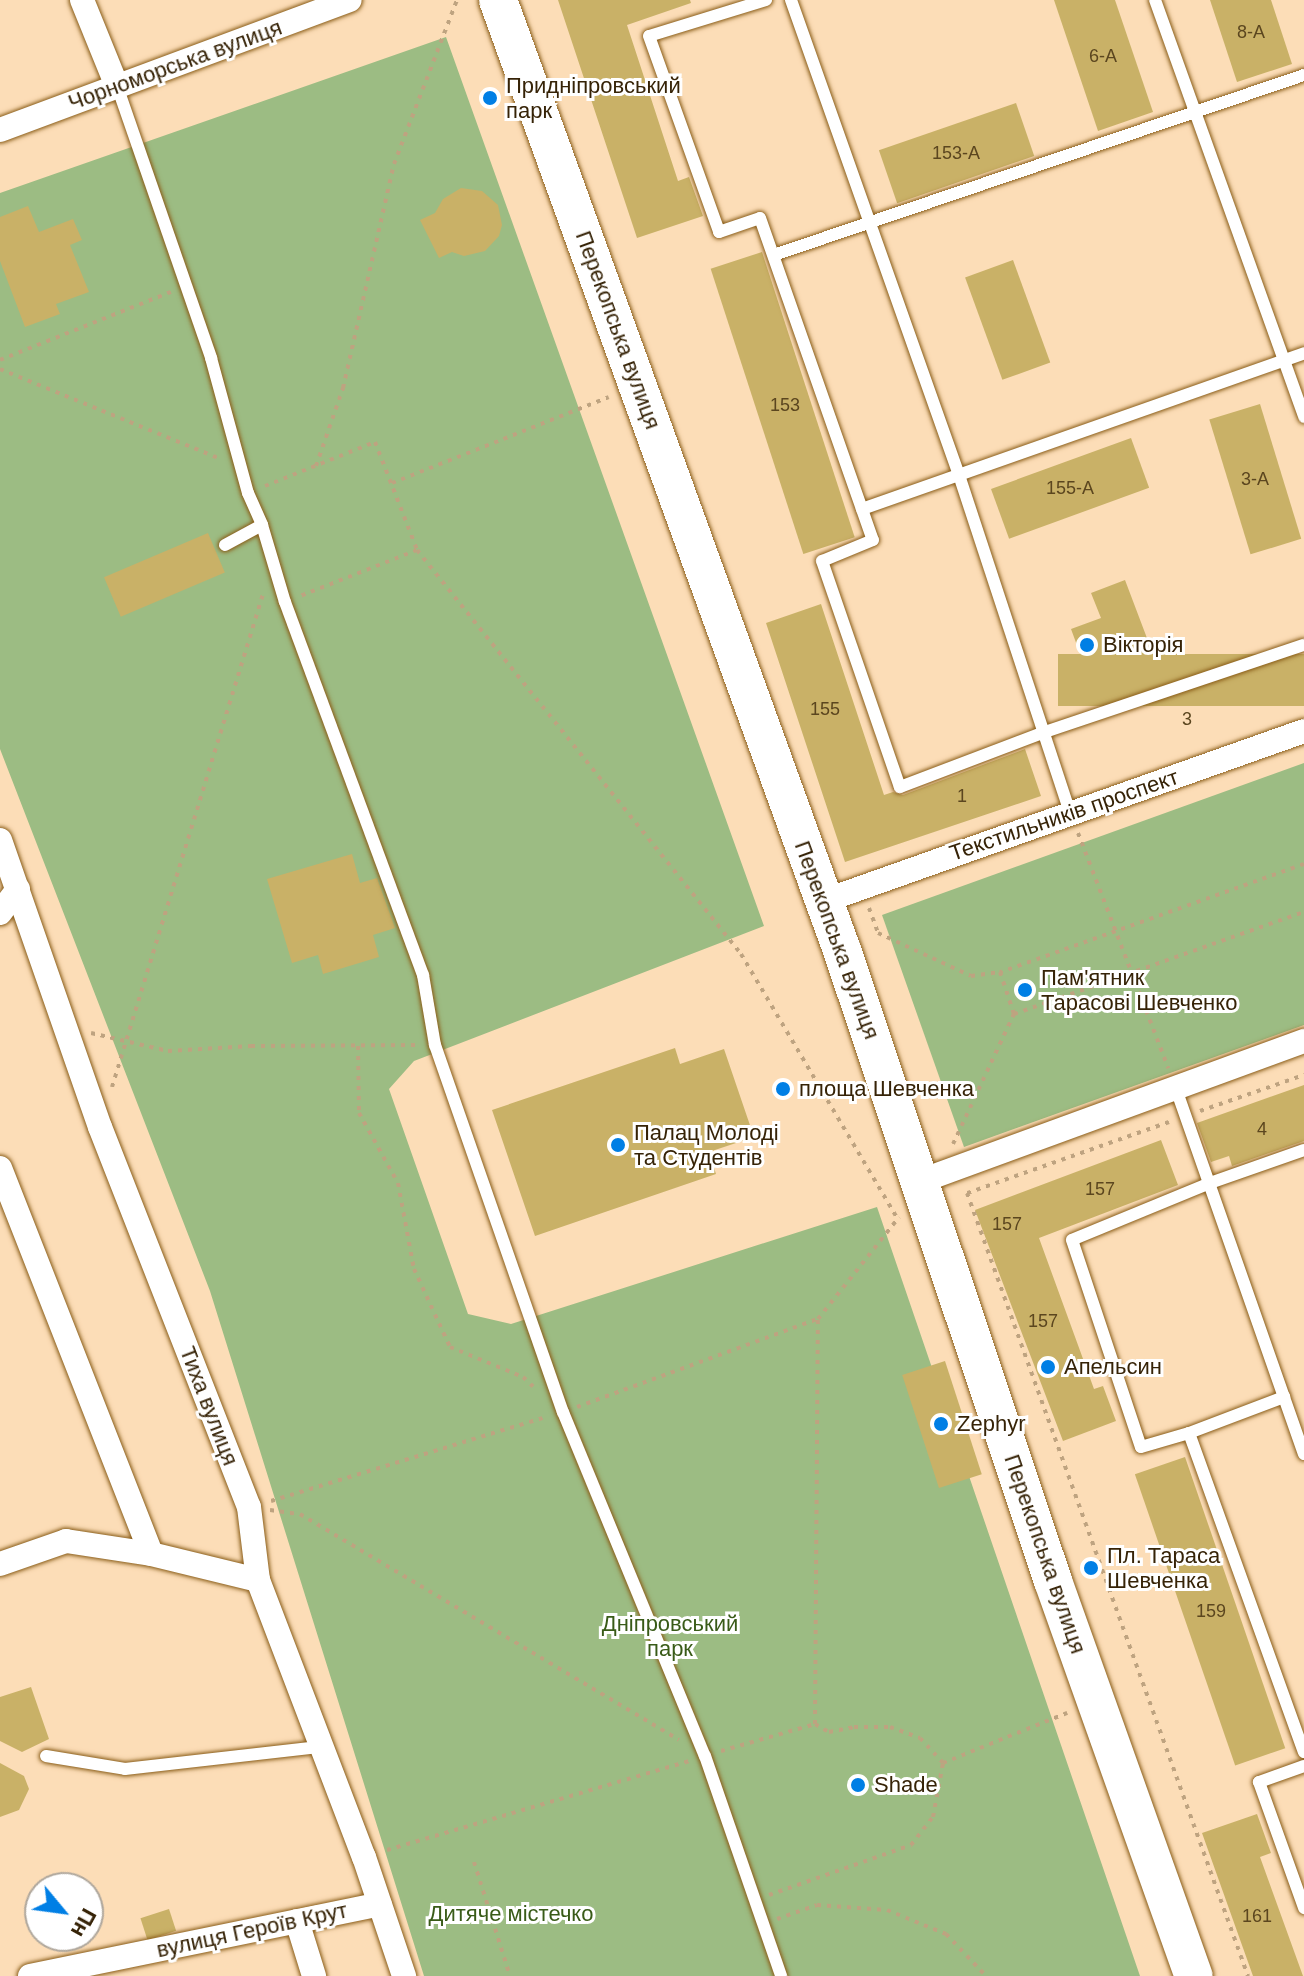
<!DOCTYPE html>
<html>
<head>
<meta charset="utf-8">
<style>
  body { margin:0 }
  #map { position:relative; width:1304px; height:1976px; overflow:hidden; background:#fcddb7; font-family:Helvetica,sans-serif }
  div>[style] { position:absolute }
  .green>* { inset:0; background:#9cbc83 }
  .building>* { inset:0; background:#c9b167; transform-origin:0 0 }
  .path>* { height:4px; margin-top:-2px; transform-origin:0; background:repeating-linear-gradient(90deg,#bea380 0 4px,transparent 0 10px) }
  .roads { filter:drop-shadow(0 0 2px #8a5d18) drop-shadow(0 0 2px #8a5d18) }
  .lane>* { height:12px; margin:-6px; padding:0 6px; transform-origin:6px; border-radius:6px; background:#fff }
  .street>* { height:24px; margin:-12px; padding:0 12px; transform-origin:12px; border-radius:12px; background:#fff }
  .primary>* { height:38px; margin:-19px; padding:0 19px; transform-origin:19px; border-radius:19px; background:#fff }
  .dots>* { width:22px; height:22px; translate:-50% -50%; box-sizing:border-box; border:4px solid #fff; border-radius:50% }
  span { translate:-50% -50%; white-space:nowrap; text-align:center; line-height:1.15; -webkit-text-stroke:6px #fff; paint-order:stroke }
  .number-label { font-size:18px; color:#5b461f }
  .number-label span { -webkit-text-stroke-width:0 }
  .street-label { font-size:22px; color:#362307 }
  .poi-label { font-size:22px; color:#362307 }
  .left { translate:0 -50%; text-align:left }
  .park-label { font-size:22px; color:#395b18 }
  .north { position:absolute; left:24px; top:1872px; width:80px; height:80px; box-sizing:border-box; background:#fff; border:2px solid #afa79c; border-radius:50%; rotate:119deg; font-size:22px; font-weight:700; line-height:32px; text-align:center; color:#362307 }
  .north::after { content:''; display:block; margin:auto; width:28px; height:36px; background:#007fe5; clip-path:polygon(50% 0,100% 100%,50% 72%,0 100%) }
</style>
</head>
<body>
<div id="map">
  <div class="green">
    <div style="clip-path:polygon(446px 37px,764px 926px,414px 1061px,389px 1089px,468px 1314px,511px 1324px,877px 1207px,1140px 1976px,424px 1976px,210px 1291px,0 749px,0 193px)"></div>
    <div style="clip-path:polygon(1304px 763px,1304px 1025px,964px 1147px,882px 915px)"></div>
  </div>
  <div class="building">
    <div style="clip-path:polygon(558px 0,690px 0,691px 3px,627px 25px,678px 181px,689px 177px,703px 216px,637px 238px)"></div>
    <div style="clip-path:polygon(1054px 0,1115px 0,1153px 112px,1098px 131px)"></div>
    <div style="clip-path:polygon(1210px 0,1271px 0,1292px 64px,1237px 82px)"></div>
    <div style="left:1016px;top:103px;width:56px;height:145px;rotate:71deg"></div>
    <div style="clip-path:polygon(461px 188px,482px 191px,498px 205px,502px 225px,499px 236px,485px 251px,464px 256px,452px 252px,439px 258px,420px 220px,435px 213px,443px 199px)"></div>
    <div style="clip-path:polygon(28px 206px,39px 232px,73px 219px,82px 240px,70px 245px,89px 292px,56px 304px,60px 314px,25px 327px,0 261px,0 217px)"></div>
    <div style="left:762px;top:252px;width:300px;height:54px;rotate:72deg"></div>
    <div style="left:1013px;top:260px;width:109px;height:51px;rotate:70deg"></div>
    <div style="left:1260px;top:404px;width:141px;height:53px;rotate:73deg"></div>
    <div style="left:1131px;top:438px;width:53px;height:149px;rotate:70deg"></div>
    <div style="left:208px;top:533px;width:43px;height:113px;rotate:67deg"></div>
    <div style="clip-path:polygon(1125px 580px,1153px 654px,1089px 678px,1071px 629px,1101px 618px,1091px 593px)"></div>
    <div style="clip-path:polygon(821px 604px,884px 795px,893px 792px,903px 795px,1025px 749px,1041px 796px,845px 862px,766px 623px)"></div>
    <div style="left:1304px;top:654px;width:52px;height:246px;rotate:90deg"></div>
    <div style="clip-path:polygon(352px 854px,360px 883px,377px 878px,395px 928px,373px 935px,379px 957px,323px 974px,318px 955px,292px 963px,267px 879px)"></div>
    <div style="clip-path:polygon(675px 1048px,680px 1064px,724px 1049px,754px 1137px,709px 1152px,716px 1174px,535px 1236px,492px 1110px)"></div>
    <div style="clip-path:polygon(1304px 1085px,1304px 1141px,1232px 1166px,1229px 1156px,1211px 1162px,1197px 1123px)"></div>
    <div style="clip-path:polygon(1161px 1140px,1178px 1185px,1039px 1238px,1094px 1389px,1103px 1386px,1116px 1421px,1063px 1441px,975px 1210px)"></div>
    <div style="left:945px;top:1361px;width:119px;height:45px;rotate:72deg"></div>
    <div style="left:1185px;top:1457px;width:308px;height:53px;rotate:71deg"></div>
    <div style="clip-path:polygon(31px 1687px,49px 1739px,22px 1752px,0 1741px,0 1697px)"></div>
    <div style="clip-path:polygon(0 1763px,24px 1776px,29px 1789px,19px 1810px,0 1817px)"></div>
    <div style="clip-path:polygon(1257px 1814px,1271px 1853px,1260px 1857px,1303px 1976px,1253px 1976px,1202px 1833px)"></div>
    <div style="left:169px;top:1909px;width:23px;height:30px;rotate:72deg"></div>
  </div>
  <div class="path">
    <div style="left:0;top:360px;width:184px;rotate:-21.7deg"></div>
    <div style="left:0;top:369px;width:238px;rotate:22.2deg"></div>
    <div style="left:316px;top:466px;width:83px;rotate:-70.9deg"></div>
    <div style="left:343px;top:388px;width:230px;rotate:-77.2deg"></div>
    <div style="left:394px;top:164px;width:176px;rotate:-69deg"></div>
    <div style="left:392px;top:483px;width:233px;rotate:-21.6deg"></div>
    <div style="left:265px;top:486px;width:118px;rotate:-21.8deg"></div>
    <div style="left:375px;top:442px;width:116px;rotate:68.7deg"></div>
    <div style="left:417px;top:550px;width:126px;rotate:158.5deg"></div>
    <div style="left:417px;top:550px;width:518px;rotate:51.27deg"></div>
    <div style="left:741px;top:954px;width:307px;rotate:59.4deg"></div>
    <div style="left:1078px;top:833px;width:252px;rotate:69deg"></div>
    <div style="left:1304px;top:864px;width:323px;rotate:160.4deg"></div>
    <div style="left:1000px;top:972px;width:44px;rotate:71.6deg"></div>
    <div style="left:1014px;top:1014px;width:307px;rotate:-19.4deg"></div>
    <div style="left:869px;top:908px;width:27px;rotate:70deg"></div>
    <div style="left:878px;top:933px;width:102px;rotate:24.8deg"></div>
    <div style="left:971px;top:976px;width:29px;rotate:-8deg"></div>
    <div style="left:91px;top:1033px;width:79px;rotate:13.2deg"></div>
    <div style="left:168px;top:1051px;width:83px;rotate:-3.4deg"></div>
    <div style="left:251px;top:1046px;width:169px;rotate:-0.3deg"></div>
    <div style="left:358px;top:1046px;width:67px;rotate:89.1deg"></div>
    <div style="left:359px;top:1113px;width:80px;rotate:60.9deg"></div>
    <div style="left:398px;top:1183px;width:87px;rotate:79.5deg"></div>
    <div style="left:414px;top:1269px;width:86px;rotate:65.2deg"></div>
    <div style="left:450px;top:1347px;width:79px;rotate:22.3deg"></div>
    <div style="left:523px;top:1377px;width:18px;rotate:43deg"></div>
    <div style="left:112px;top:1087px;width:516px;rotate:-72.97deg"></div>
    <div style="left:1200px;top:1111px;width:110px;rotate:-19.1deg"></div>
    <div style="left:1169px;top:1122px;width:214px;rotate:160.6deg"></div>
    <div style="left:967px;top:1193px;width:832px;rotate:70.26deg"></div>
    <div style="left:953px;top:1144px;width:144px;rotate:-64.9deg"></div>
    <div style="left:577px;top:1407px;width:257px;rotate:-20.1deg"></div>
    <div style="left:818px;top:1319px;width:130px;rotate:-51.5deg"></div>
    <div style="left:271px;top:1501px;width:288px;rotate:-17deg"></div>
    <div style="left:270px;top:1510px;width:30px;rotate:8deg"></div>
    <div style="left:300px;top:1514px;width:441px;rotate:30.8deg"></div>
    <div style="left:815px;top:1724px;width:405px;rotate:-89.6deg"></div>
    <div style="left:721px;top:1751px;width:98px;rotate:-16deg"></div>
    <div style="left:815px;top:1724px;width:16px;rotate:30deg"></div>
    <div style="left:829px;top:1732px;width:25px;rotate:-11deg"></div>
    <div style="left:854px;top:1727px;width:36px"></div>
    <div style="left:890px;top:1727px;width:32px;rotate:20deg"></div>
    <div style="left:920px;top:1738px;width:34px;rotate:47deg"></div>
    <div style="left:943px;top:1763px;width:134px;rotate:-22deg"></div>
    <div style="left:387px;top:1850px;width:316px;rotate:-16.4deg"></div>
    <div style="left:474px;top:1862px;width:120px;rotate:72.5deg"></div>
    <div style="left:769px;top:1895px;width:151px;rotate:-19.4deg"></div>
    <div style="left:911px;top:1845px;width:36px;rotate:-52deg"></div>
    <div style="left:933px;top:1817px;width:55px;rotate:-79.5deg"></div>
    <div style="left:777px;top:1919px;width:42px;rotate:-19.3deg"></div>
    <div style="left:817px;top:1905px;width:70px;rotate:4.1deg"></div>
    <div style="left:887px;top:1910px;width:64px;rotate:22.1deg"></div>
    <div style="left:946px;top:1934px;width:58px;rotate:46.4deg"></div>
  </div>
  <div class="roads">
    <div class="lane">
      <div style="left:766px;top:0;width:122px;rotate:162.9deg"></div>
      <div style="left:649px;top:36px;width:208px;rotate:70.3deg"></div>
      <div style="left:719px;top:232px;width:43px;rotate:-18.9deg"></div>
      <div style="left:760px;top:218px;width:341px;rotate:70.7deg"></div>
      <div style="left:873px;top:540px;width:55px;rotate:157.6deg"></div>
      <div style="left:822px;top:561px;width:239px;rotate:71deg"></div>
      <div style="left:900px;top:787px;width:152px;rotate:-20.8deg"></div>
      <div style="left:1042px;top:733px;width:276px;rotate:-18.6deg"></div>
      <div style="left:791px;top:0;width:504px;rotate:70.52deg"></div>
      <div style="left:959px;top:475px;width:355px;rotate:71.8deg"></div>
      <div style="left:1155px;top:0;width:443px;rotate:70.3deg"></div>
      <div style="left:117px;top:86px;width:288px;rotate:70.9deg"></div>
      <div style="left:211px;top:358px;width:140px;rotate:74.7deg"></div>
      <div style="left:248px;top:493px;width:35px;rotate:66deg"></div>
      <div style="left:262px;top:525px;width:80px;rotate:73.4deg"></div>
      <div style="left:285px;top:602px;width:398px;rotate:69.7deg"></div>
      <div style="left:423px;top:975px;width:71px;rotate:80.3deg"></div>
      <div style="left:435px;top:1045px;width:389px;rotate:70.8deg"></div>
      <div style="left:563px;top:1412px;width:372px;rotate:67.6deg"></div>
      <div style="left:705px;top:1756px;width:233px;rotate:70.9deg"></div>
      <div style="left:774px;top:255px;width:560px;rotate:-18.76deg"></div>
      <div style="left:862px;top:509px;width:469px;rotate:-19.4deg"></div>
      <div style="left:225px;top:545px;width:42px;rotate:-28.4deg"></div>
      <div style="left:1175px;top:1086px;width:390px;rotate:70.7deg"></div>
      <div style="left:1304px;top:1150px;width:100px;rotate:160.7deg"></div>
      <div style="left:1210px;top:1183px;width:149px;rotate:157.6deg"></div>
      <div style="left:1072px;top:1240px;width:218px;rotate:71.6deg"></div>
      <div style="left:1141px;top:1447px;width:50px;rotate:-16.3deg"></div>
      <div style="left:1189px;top:1433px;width:339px;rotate:70.2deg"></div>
      <div style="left:1189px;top:1433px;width:102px;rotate:-20.8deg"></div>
      <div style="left:46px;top:1756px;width:80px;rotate:9.3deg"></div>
      <div style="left:125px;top:1769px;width:195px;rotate:-6.5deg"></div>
      <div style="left:1304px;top:1766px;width:48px;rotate:160.4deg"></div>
      <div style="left:1259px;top:1782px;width:134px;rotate:70.3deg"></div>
    </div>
    <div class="street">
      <div style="left:82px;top:0;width:93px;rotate:67.9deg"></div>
      <div style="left:0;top:130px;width:373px;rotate:-20.4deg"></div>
      <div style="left:0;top:840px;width:304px;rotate:70.8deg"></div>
      <div style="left:100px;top:1127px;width:408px;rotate:68.6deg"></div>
      <div style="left:249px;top:1507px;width:74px;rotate:83deg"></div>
      <div style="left:258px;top:1580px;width:297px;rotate:69.1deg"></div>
      <div style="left:364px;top:1857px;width:126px;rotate:71.4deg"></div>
      <div style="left:824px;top:901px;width:509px;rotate:-19.5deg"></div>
      <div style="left:0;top:913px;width:30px;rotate:-53deg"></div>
      <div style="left:0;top:1168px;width:414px;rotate:68.6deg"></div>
      <div style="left:921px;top:1181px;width:408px;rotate:-20.1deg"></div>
      <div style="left:0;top:1564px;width:70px;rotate:-19.2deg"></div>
      <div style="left:66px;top:1541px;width:86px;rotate:8.7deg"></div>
      <div style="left:151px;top:1554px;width:110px;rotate:13.7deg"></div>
      <div style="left:297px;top:1921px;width:58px;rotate:72.8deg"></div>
      <div style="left:30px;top:1976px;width:357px;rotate:-11.6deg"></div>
    </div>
    <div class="primary">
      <div style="left:498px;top:0;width:1014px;rotate:70.1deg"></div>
      <div style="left:843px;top:953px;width:662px;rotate:71.51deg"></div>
      <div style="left:1053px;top:1581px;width:419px;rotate:70.4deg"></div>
    </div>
  </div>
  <div class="dots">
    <div style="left:490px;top:98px;background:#007fe5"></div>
    <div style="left:1087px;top:645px;background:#007fe5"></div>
    <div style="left:1025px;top:990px;background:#007fe5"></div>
    <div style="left:783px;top:1089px;background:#007fe5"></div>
    <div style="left:618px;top:1145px;background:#007fe5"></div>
    <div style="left:1048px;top:1367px;background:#007fe5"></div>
    <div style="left:941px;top:1424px;background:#007fe5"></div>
    <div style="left:1091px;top:1568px;background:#007fe5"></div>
    <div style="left:858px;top:1785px;background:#007fe5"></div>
  </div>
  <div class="number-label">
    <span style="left:1251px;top:32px">8-А</span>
    <span style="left:1103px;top:56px">6-А</span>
    <span style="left:956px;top:153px">153-А</span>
    <span style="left:785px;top:405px">153</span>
    <span style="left:1255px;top:479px">3-А</span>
    <span style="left:1070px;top:488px">155-А</span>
    <span style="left:825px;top:709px">155</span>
    <span style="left:1187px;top:719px">3</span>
    <span style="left:962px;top:796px">1</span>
    <span style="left:1262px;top:1129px">4</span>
    <span style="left:1100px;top:1189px">157</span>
    <span style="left:1007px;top:1224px">157</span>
    <span style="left:1043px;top:1321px">157</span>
    <span style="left:1211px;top:1611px">159</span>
    <span style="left:1257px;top:1916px">161</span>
  </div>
  <div class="street-label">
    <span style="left:175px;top:65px;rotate:-20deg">Чорноморська вулиця</span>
    <span style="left:618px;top:330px;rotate:70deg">Перекопська вулиця</span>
    <span style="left:1064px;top:815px;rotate:-19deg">Текстильників проспект</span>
    <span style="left:837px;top:940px;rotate:70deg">Перекопська вулиця</span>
    <span style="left:209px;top:1406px;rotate:69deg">Тиха вулиця</span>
    <span style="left:1045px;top:1554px;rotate:71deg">Перекопська вулиця</span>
    <span style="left:252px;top:1930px;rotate:-12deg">вулиця Героїв Крут</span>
  </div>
  <div class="poi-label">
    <span class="left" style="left:506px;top:98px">Придніпровський<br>парк</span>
    <span class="left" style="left:1103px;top:645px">Вікторія</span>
    <span class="left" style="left:1041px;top:990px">Пам'ятник<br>Тарасові Шевченко</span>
    <span class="left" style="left:799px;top:1089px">площа Шевченка</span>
    <span class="left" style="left:634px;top:1145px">Палац Молоді<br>та Студентів</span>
    <span class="left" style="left:1064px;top:1367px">Апельсин</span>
    <span class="left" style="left:957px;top:1424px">Zephyr</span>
    <span class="left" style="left:1107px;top:1568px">Пл. Тараса<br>Шевченка</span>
    <span class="left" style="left:874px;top:1785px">Shade</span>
  </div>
  <div class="park-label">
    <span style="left:670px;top:1636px">Дніпровський<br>парк</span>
    <span style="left:511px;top:1914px">Дитяче містечко</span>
  </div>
  <div class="north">Пн</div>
</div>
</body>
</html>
